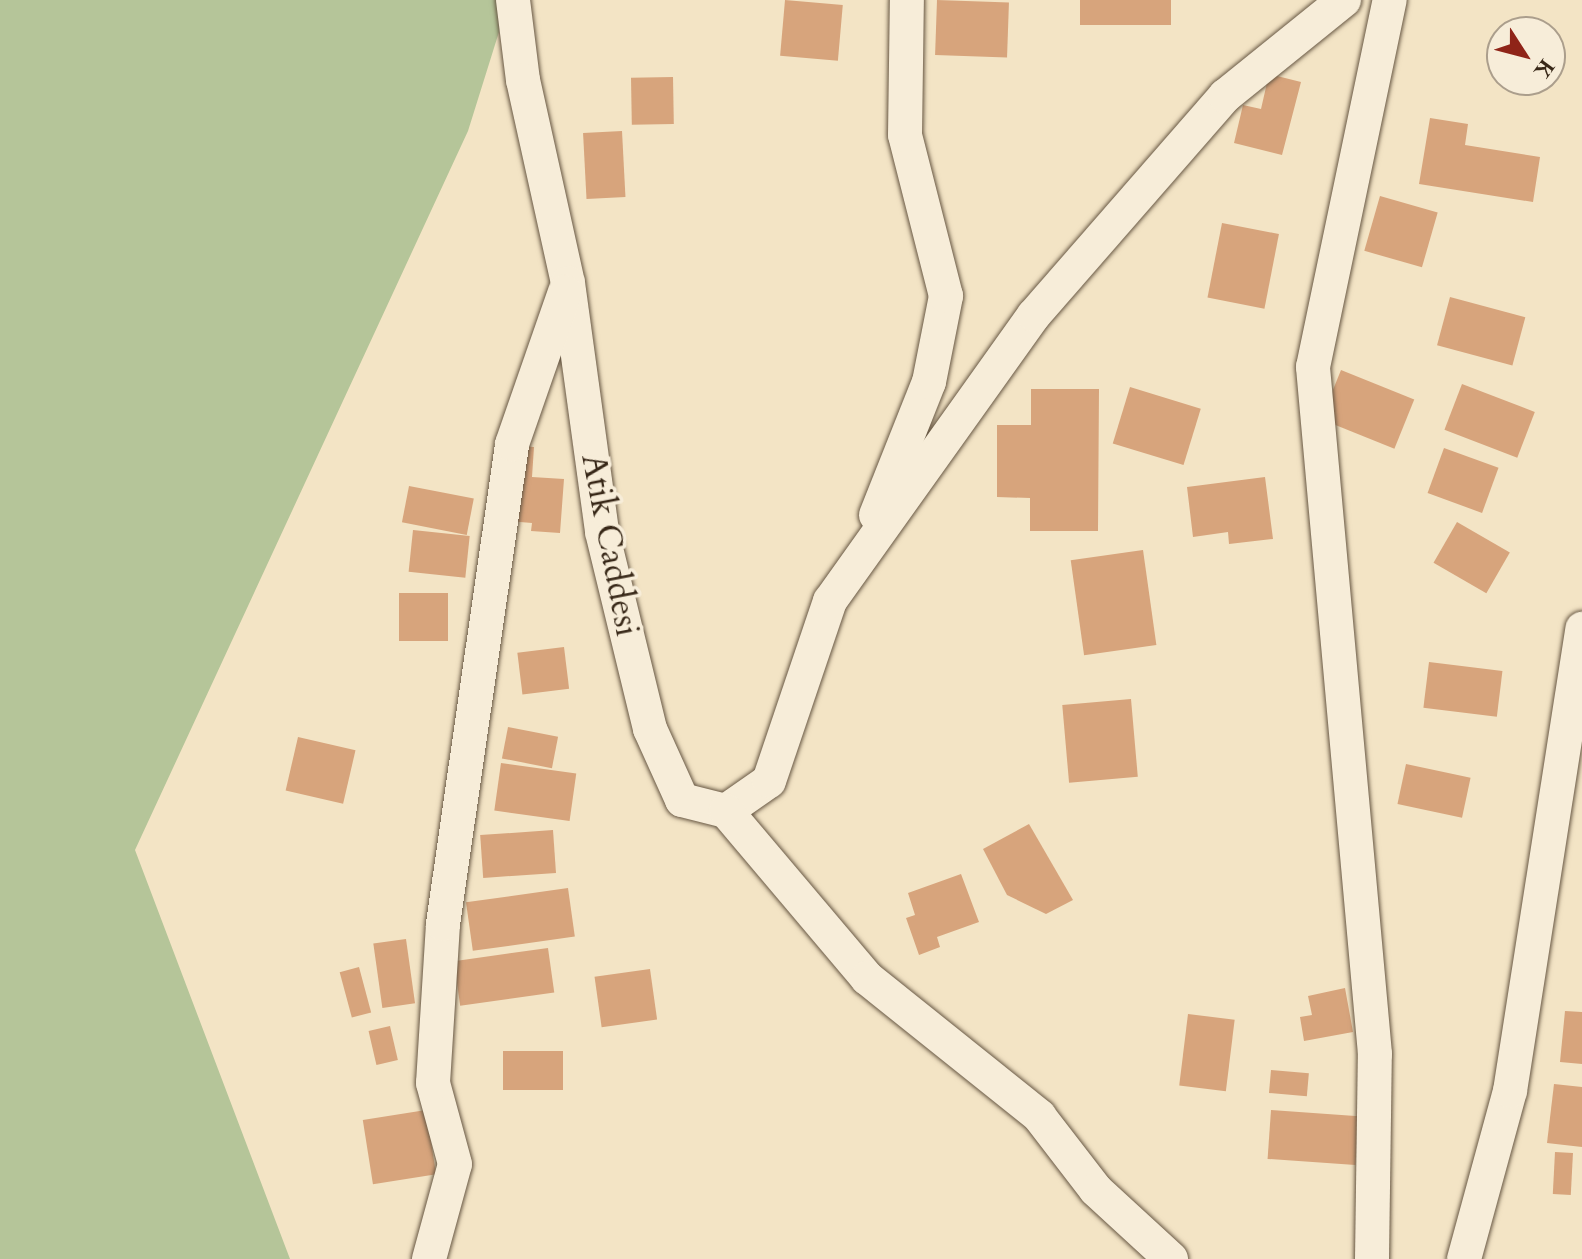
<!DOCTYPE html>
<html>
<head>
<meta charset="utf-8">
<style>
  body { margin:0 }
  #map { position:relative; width:1582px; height:1259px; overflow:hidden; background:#f3e4c5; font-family:Cardo,serif }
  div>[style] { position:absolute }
  .green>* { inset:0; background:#b5c599 }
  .building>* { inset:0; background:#d7a47c; transform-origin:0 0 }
  .roads { filter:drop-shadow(0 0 2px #675743) drop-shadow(0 0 2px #675743) }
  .minor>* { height:34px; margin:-17px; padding:0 17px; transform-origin:17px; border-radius:17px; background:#f7edd9 }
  span { translate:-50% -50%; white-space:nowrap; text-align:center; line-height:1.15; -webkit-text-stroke:7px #f7edd9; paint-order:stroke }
  .street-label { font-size:34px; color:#382818 }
  .north { position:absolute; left:1486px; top:16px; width:80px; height:80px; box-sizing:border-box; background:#f7edd9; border:2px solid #ab9e8c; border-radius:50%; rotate:126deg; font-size:22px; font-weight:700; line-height:32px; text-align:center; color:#382818 }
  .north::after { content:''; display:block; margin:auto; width:28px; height:36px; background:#8f2418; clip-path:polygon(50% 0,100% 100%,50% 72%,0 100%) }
</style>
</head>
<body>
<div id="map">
  <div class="green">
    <div style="clip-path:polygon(0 0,509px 0,468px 131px,135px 850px,290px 1259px,0 1259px)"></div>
  </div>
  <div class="building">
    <div style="left:785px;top:0;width:58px;height:56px;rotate:5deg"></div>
    <div style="left:937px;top:0;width:72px;height:55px;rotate:2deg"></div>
    <div style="left:1080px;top:0;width:91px;height:25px"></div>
    <div style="clip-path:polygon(1269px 74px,1301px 82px,1282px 155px,1234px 143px,1243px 105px,1261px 109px)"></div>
    <div style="left:673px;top:77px;width:47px;height:42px;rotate:89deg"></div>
    <div style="clip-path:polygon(1430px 118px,1468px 124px,1465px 145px,1540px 157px,1533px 202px,1419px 184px)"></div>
    <div style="left:622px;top:131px;width:66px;height:39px;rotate:87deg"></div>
    <div style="left:1380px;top:196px;width:60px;height:57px;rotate:16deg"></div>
    <div style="left:1222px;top:223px;width:58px;height:76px;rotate:11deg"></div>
    <div style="left:1450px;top:297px;width:78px;height:50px;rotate:15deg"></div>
    <div style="left:1341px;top:370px;width:79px;height:53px;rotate:22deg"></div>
    <div style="left:1462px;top:384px;width:78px;height:49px;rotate:21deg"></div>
    <div style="left:1130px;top:387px;width:74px;height:59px;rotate:17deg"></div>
    <div style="clip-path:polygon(1031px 389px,1099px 389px,1098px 531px,1030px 531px,1030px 498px,997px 497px,997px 425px,1031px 425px)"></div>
    <div style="clip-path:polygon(513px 446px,534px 447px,532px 477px,564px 479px,560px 533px,531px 531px,532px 523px,508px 521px)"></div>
    <div style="left:1444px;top:448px;width:58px;height:48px;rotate:20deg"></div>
    <div style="clip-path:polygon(1265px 477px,1273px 539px,1229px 544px,1228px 532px,1193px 537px,1187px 487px)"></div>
    <div style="left:409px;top:486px;width:66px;height:37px;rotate:11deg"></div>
    <div style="left:1457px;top:522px;width:61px;height:47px;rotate:30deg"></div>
    <div style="left:413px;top:530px;width:57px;height:42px;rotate:6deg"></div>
    <div style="left:1143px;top:550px;width:96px;height:73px;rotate:82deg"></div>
    <div style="left:448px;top:593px;width:48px;height:49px;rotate:90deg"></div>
    <div style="left:564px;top:647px;width:42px;height:47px;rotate:83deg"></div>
    <div style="left:1429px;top:662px;width:74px;height:46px;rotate:7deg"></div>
    <div style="left:1131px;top:699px;width:78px;height:69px;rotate:85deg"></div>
    <div style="left:508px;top:727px;width:51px;height:32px;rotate:11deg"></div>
    <div style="left:298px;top:737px;width:59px;height:55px;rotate:13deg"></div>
    <div style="left:501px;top:763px;width:76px;height:48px;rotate:8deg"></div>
    <div style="left:1406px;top:764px;width:66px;height:41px;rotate:12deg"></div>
    <div style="clip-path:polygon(1029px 824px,1073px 900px,1046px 914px,1007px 895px,983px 849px)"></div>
    <div style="left:553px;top:830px;width:43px;height:73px;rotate:86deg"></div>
    <div style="clip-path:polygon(961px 874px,979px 922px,937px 937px,940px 947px,919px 955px,906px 918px,915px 915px,908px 893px)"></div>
    <div style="left:568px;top:888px;width:49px;height:103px;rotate:82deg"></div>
    <div style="left:406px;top:939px;width:65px;height:33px;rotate:82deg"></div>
    <div style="left:548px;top:948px;width:45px;height:95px;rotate:82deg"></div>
    <div style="left:359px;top:967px;width:47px;height:20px;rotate:75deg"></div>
    <div style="left:650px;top:969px;width:51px;height:56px;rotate:82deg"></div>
    <div style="clip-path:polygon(1345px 988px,1353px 1032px,1304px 1041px,1300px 1017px,1312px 1015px,1308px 996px)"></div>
    <div style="clip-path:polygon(1565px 1011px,1582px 1012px,1582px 1064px,1560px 1062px)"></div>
    <div style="left:1188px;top:1014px;width:47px;height:72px;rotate:7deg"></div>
    <div style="left:390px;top:1026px;width:35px;height:22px;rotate:77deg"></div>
    <div style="left:503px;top:1051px;width:60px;height:39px"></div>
    <div style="left:1271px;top:1070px;width:38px;height:23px;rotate:5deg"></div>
    <div style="clip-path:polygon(1554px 1084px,1582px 1087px,1582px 1147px,1547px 1143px)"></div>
    <div style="left:426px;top:1110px;width:65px;height:64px;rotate:81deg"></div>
    <div style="left:1271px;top:1110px;width:88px;height:49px;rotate:4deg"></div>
    <div style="left:1555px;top:1152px;width:18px;height:42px;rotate:3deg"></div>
  </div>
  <div class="roads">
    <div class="minor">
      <div style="left:513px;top:0;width:81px;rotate:82.9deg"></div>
      <div style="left:523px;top:80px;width:208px;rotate:77.5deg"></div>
      <div style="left:568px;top:283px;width:251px;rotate:82.2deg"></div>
      <div style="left:602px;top:532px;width:203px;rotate:76.3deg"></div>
      <div style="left:650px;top:729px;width:78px;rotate:65.7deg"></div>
      <div style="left:682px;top:800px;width:45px;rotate:14deg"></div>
      <div style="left:726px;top:811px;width:52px;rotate:-34.9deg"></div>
      <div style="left:769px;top:781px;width:190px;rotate:-71.3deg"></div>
      <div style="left:830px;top:601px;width:351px;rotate:-54.5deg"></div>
      <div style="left:1034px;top:315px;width:291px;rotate:-48.9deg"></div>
      <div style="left:1225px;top:96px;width:153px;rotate:-38.9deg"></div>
      <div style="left:876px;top:515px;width:143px;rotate:-68.3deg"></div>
      <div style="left:929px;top:382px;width:88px;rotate:-78.8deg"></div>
      <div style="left:946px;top:296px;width:166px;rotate:-104.3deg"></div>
      <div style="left:905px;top:135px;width:135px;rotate:-89.2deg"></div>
      <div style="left:726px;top:811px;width:219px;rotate:49.8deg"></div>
      <div style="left:867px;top:978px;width:221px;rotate:38.7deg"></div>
      <div style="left:1039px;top:1116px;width:93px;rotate:52.4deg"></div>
      <div style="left:1096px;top:1190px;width:102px;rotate:42.6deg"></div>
      <div style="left:429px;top:1259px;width:98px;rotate:-74.7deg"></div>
      <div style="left:455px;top:1164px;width:84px;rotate:-105.2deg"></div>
      <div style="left:433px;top:1083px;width:159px;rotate:-86.4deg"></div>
      <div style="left:443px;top:924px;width:485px;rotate:-81.8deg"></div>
      <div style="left:512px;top:444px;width:161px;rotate:-70.8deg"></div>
      <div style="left:1372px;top:1259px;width:205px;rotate:-89.2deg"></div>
      <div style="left:1375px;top:1054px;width:690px;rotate:-95.16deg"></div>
      <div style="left:1313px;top:367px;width:375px;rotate:-78.2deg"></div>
      <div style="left:1464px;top:1259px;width:174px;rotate:-74.7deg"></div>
      <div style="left:1510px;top:1091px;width:468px;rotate:-81.1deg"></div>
    </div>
  </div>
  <div class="street-label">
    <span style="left:610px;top:545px;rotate:79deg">Atik Caddesi</span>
  </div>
  <div class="north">K</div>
</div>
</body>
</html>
